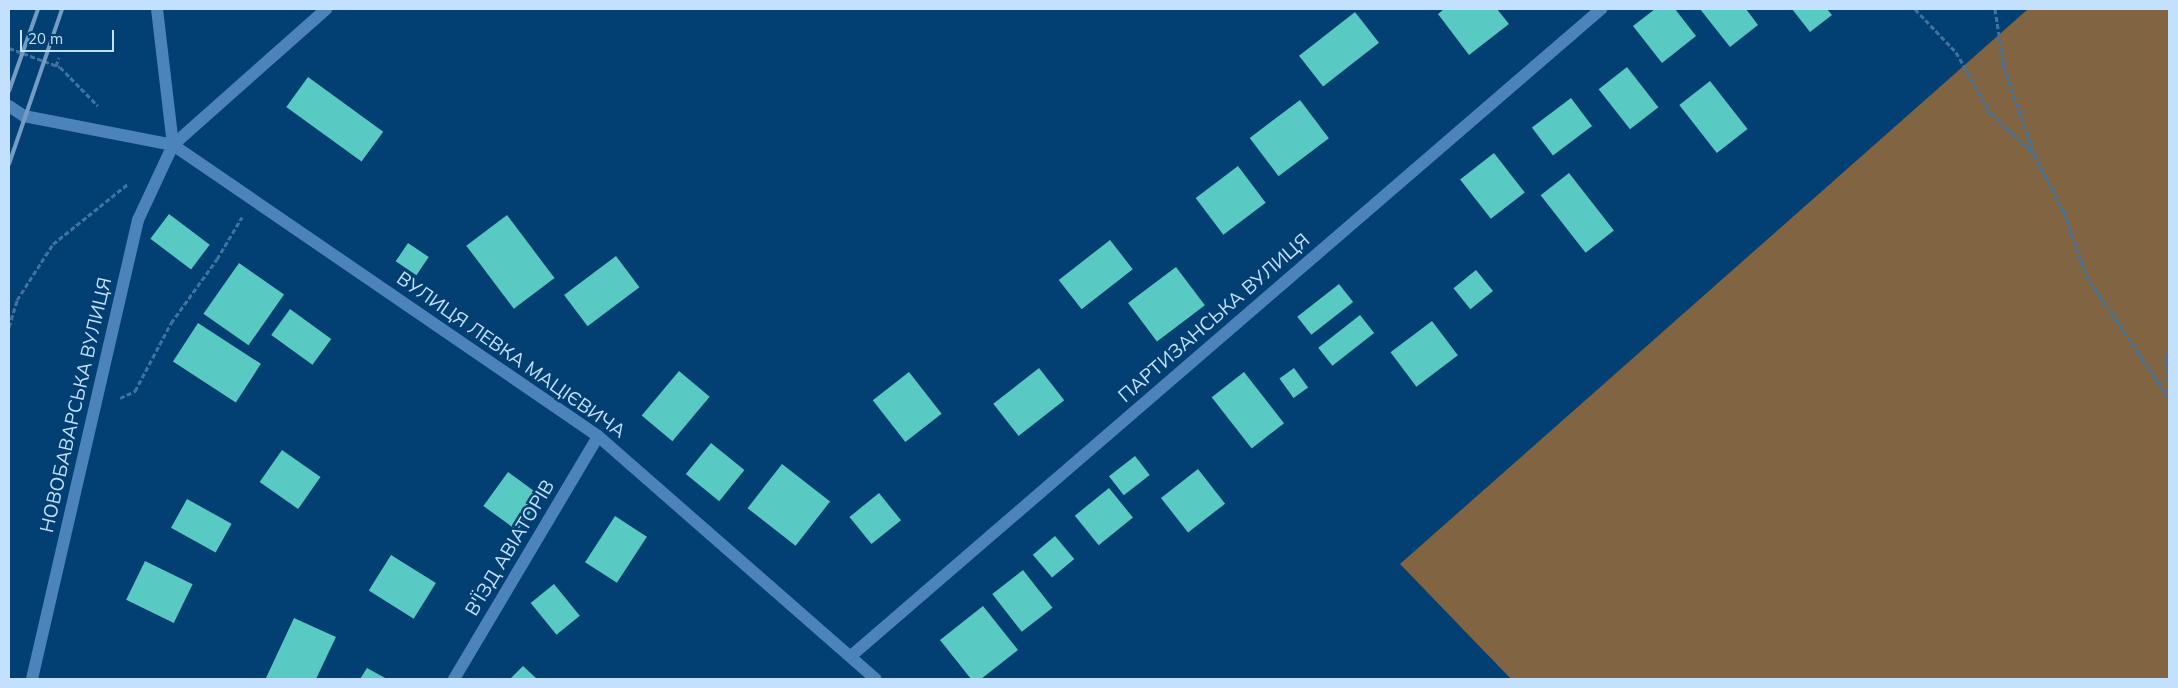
<!DOCTYPE html>
<html>
<head>
<meta charset="utf-8">
<style>
  body { margin:0 }
  #map { position:relative; width:2178px; height:688px; overflow:hidden; background:#023f72; font-family:Mulish,sans-serif }
  div>[style] { position:absolute }
  .green>* { inset:0; background:#816441 }
  .building>* { inset:0; background:#58c9c3; transform-origin:0 0 }
  .path>* { height:3px; margin-top:-1.5px; transform-origin:0; background:repeating-linear-gradient(90deg,#40739f 0 5px,transparent 0 7.5px) }
  .minor>* { height:12px; margin:-6px; padding:0 6px; transform-origin:6px; border-radius:6px; background:#4d83bb }
  .rail>* { height:4px; margin:-2px; padding:0 2px; transform-origin:2px; border-radius:2px; background:#739dc4 }
  span { translate:-50% -50%; white-space:nowrap; text-align:center; line-height:1.15; -webkit-text-stroke:5px #023f72; paint-order:stroke }
  .street-label { font-size:19px; color:#c3e0fe }
  .frame { position:absolute; inset:0; border:10px solid #c3e0fe; pointer-events:none }
  .scale { position:absolute; left:20px; top:30px; width:94px; height:22px; box-sizing:border-box; border:2px solid #c3e0fe; border-top:0; padding-left:6px; font-size:15px; line-height:18px; white-space:nowrap; color:#c3e0fe; -webkit-text-stroke:4px #023f72; paint-order:stroke }
</style>
</head>
<body>
<div id="map">
  <div class="green">
    <div style="clip-path:polygon(2028px 9px,2169px 9px,2169px 679px,1511px 679px,1400px 564px)"></div>
  </div>
  <div class="building">
    <div style="clip-path:polygon(1444px 9px,1497px 9px,1509px 24px,1469px 55px,1438px 14px)"></div>
    <div style="clip-path:polygon(1655px 9px,1675px 9px,1696px 36px,1662px 63px,1633px 26px)"></div>
    <div style="clip-path:polygon(1700px 9px,1746px 9px,1758px 25px,1730px 47px)"></div>
    <div style="clip-path:polygon(1792px 9px,1827px 9px,1832px 15px,1810px 32px)"></div>
    <div style="left:1355px;top:12px;width:39px;height:71px;rotate:52deg"></div>
    <div style="left:1627px;top:67px;width:51px;height:36px;rotate:52deg"></div>
    <div style="left:308px;top:77px;width:93px;height:37px;rotate:36deg"></div>
    <div style="left:1710px;top:81px;width:61px;height:39px;rotate:52deg"></div>
    <div style="left:1571px;top:98px;width:35px;height:49px;rotate:53deg"></div>
    <div style="left:1300px;top:100px;width:48px;height:63px;rotate:53deg"></div>
    <div style="left:1494px;top:153px;width:50px;height:43px;rotate:52deg"></div>
    <div style="left:1238px;top:166px;width:46px;height:53px;rotate:53deg"></div>
    <div style="left:1569px;top:173px;width:73px;height:36px;rotate:52deg"></div>
    <div style="left:169px;top:214px;width:51px;height:31px;rotate:37deg"></div>
    <div style="left:507px;top:215px;width:79px;height:51px;rotate:53deg"></div>
    <div style="left:1110px;top:240px;width:37px;height:65px;rotate:52deg"></div>
    <div style="left:408px;top:243px;width:25px;height:22px;rotate:34deg"></div>
    <div style="left:616px;top:256px;width:39px;height:65px;rotate:53deg"></div>
    <div style="left:239px;top:263px;width:55px;height:62px;rotate:35deg"></div>
    <div style="left:1176px;top:267px;width:48px;height:60px;rotate:53deg"></div>
    <div style="left:1476px;top:270px;width:27px;height:29px;rotate:51deg"></div>
    <div style="left:1339px;top:284px;width:23px;height:53px;rotate:52deg"></div>
    <div style="left:290px;top:309px;width:51px;height:32px;rotate:36deg"></div>
    <div style="left:1360px;top:315px;width:23px;height:53px;rotate:52deg"></div>
    <div style="left:1432px;top:321px;width:43px;height:52px;rotate:53deg"></div>
    <div style="left:198px;top:323px;width:75px;height:46px;rotate:33deg"></div>
    <div style="left:1039px;top:368px;width:41px;height:58px;rotate:52deg"></div>
    <div style="left:1294px;top:368px;width:24px;height:18px;rotate:54deg"></div>
    <div style="left:679px;top:371px;width:40px;height:58px;rotate:40deg"></div>
    <div style="left:909px;top:372px;width:53px;height:46px;rotate:52deg"></div>
    <div style="left:1244px;top:372px;width:65px;height:41px;rotate:52deg"></div>
    <div style="left:711px;top:443px;width:43px;height:40px;rotate:39deg"></div>
    <div style="left:282px;top:450px;width:47px;height:39px;rotate:35deg"></div>
    <div style="left:1135px;top:456px;width:24px;height:33px;rotate:52deg"></div>
    <div style="left:782px;top:464px;width:61px;height:56px;rotate:38deg"></div>
    <div style="left:1198px;top:469px;width:44px;height:47px;rotate:52deg"></div>
    <div style="left:508px;top:472px;width:42px;height:42px;rotate:36deg"></div>
    <div style="left:1109px;top:488px;width:38px;height:44px;rotate:51deg"></div>
    <div style="left:879px;top:493px;width:35px;height:38px;rotate:51deg"></div>
    <div style="left:187px;top:499px;width:51px;height:33px;rotate:29deg"></div>
    <div style="left:615px;top:516px;width:38px;height:55px;rotate:33deg"></div>
    <div style="left:1055px;top:536px;width:30px;height:29px;rotate:50deg"></div>
    <div style="left:391px;top:555px;width:53px;height:42px;rotate:32deg"></div>
    <div style="left:145px;top:561px;width:53px;height:43px;rotate:26deg"></div>
    <div style="left:1023px;top:570px;width:48px;height:39px;rotate:52deg"></div>
    <div style="left:554px;top:584px;width:41px;height:30px;rotate:51deg"></div>
    <div style="clip-path:polygon(983px 606px,1018px 650px,981px 679px,971px 679px,940px 640px)"></div>
    <div style="clip-path:polygon(294px 618px,336px 637px,316px 679px,269px 679px,266px 678px)"></div>
    <div style="clip-path:polygon(523px 666px,537px 679px,510px 679px)"></div>
    <div style="clip-path:polygon(367px 668px,387px 679px,360px 679px)"></div>
  </div>
  <div class="path">
    <div style="left:1915px;top:9px;width:59px;rotate:46.4deg"></div>
    <div style="left:1956px;top:52px;width:69px;rotate:60.5deg"></div>
    <div style="left:1990px;top:112px;width:61px;rotate:43.7deg"></div>
    <div style="left:2034px;top:154px;width:65px;rotate:62.7deg"></div>
    <div style="left:2064px;top:212px;width:67px;rotate:70.8deg"></div>
    <div style="left:2086px;top:275px;width:148px;rotate:56deg"></div>
    <div style="left:1995px;top:9px;width:59px;rotate:81.2deg"></div>
    <div style="left:2004px;top:67px;width:91px;rotate:70.8deg"></div>
    <div style="left:9px;top:48px;width:54px;rotate:20.4deg"></div>
    <div style="left:60px;top:67px;width:54px;rotate:45.7deg"></div>
    <div style="left:56px;top:66px;width:9px;rotate:-72deg"></div>
    <div style="left:9px;top:327px;width:28px;rotate:-73deg"></div>
    <div style="left:17px;top:300px;width:67px;rotate:-57.3deg"></div>
    <div style="left:53px;top:244px;width:97px;rotate:-38.8deg"></div>
    <div style="left:2169px;top:345px;width:16px;rotate:101deg"></div>
    <div style="left:2166px;top:361px;width:28px;rotate:84deg"></div>
    <div style="left:120px;top:398px;width:17px;rotate:-25deg"></div>
    <div style="left:135px;top:391px;width:77px;rotate:-62.1deg"></div>
    <div style="left:171px;top:323px;width:79px;rotate:-54.3deg"></div>
    <div style="left:217px;top:259px;width:49px;rotate:-59.2deg"></div>
  </div>
  <div class="minor">
    <div style="left:157px;top:9px;width:137px;rotate:83.3deg"></div>
    <div style="left:9px;top:106px;width:18px;rotate:34deg"></div>
    <div style="left:24px;top:116px;width:152px;rotate:11deg"></div>
    <div style="left:173px;top:145px;width:515px;rotate:34.4deg"></div>
    <div style="left:598px;top:436px;width:369px;rotate:41.2deg"></div>
    <div style="left:851px;top:656px;width:991px;rotate:-40.78deg"></div>
    <div style="left:32px;top:679px;width:471px;rotate:-77deg"></div>
    <div style="left:138px;top:220px;width:83px;rotate:-65deg"></div>
    <div style="left:173px;top:145px;width:205px;rotate:-41.6deg"></div>
    <div style="left:454px;top:679px;width:282px;rotate:-59.3deg"></div>
  </div>
  <div class="rail">
    <div style="left:9px;top:91px;width:87px;rotate:-70.5deg"></div>
    <div style="left:9px;top:164px;width:164px;rotate:-71.1deg"></div>
  </div>
  <div class="street-label">
    <span style="left:1214px;top:318px;rotate:-41deg">ПАРТИЗАНСЬКА ВУЛИЦЯ</span>
    <span style="left:511px;top:355px;rotate:35deg">ВУЛИЦЯ ЛЕВКА МАЦІЄВИЧА</span>
    <span style="left:76px;top:405px;rotate:-77deg">НОВОБАВАРСЬКА ВУЛИЦЯ</span>
    <span style="left:510px;top:548px;rotate:-59deg">В'ЇЗД АВІАТОРІВ</span>
  </div>
  <div class="frame"></div>
  <div class="scale">20 m</div>
</div>
</body>
</html>
